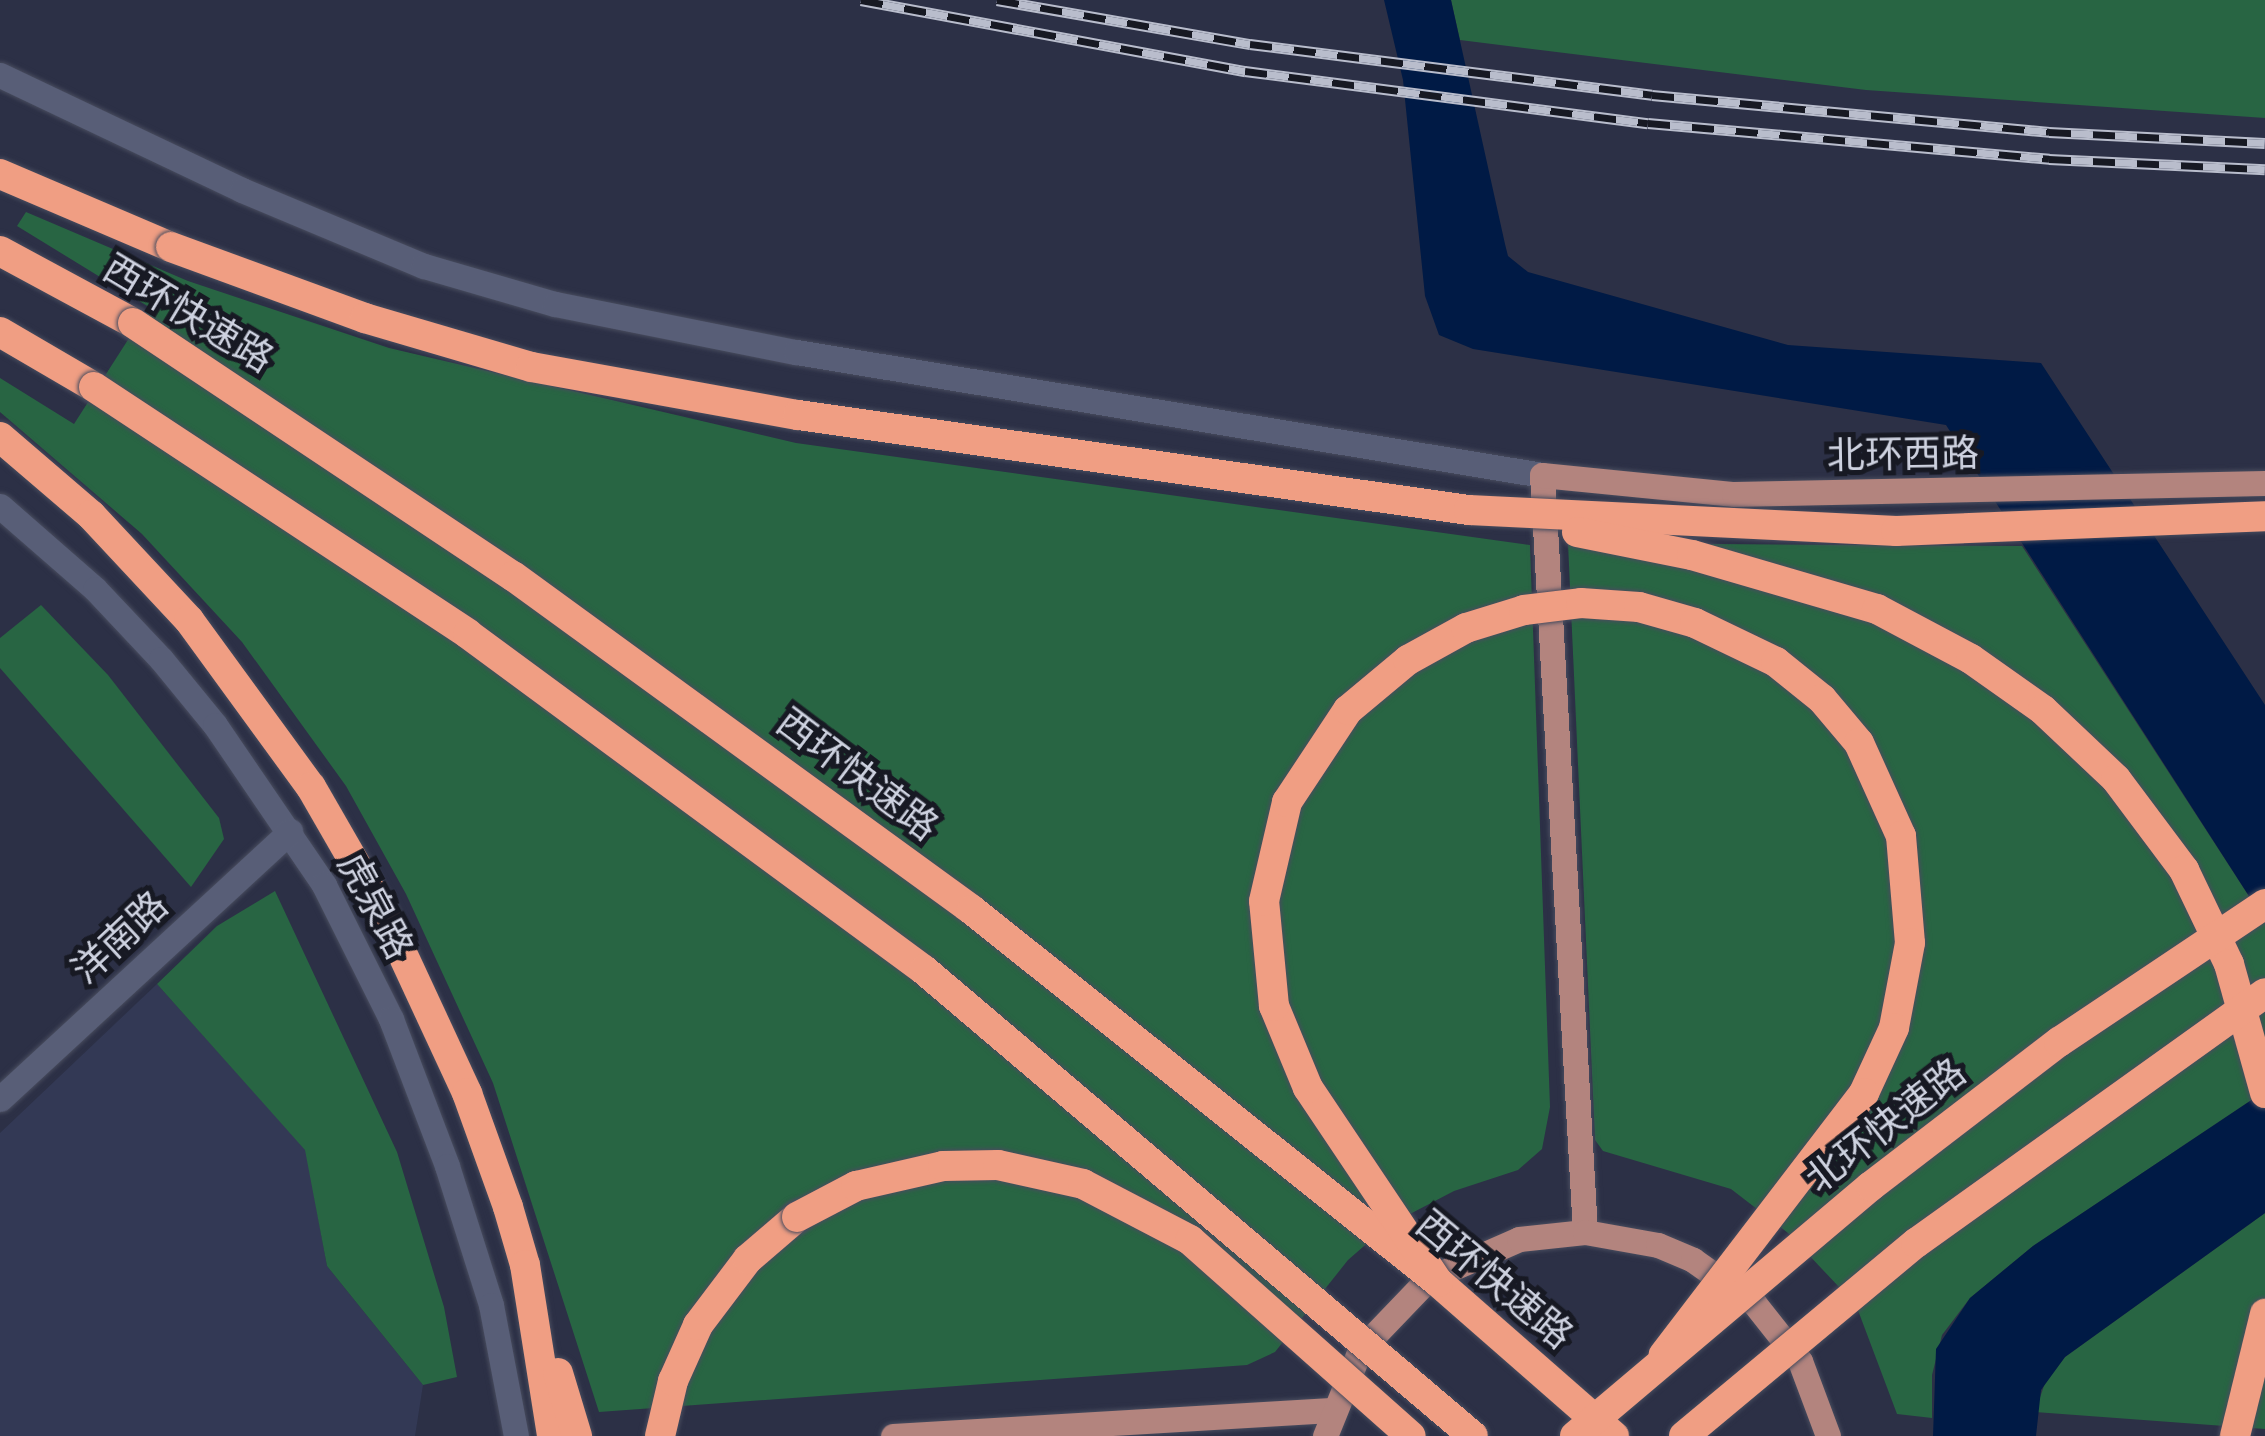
<!DOCTYPE html>
<html>
<head>
<meta charset="utf-8">
<style>
  body { margin:0 }
  #map { position:relative; width:2265px; height:1436px; overflow:hidden; background:#2c3046; font-family:"Space Grotesk","Noto Sans SC",sans-serif }
  div>[style] { position:absolute }
  .built>* { inset:0; background:#333955 }
  .green>* { inset:0; background:#286543 }
  .water>* { inset:0; background:#001a45 }
  .roads { filter:drop-shadow(0 0 2px #484c5e) drop-shadow(0 0 2px #484c5e) }
  .minor>* { height:25px; margin:-12.5px; padding:0 12.5px; transform-origin:12.5px; border-radius:12.5px; background:#585e77 }
  .major>* { height:25px; margin:-12.5px; padding:0 12.5px; transform-origin:12.5px; border-radius:12.5px; background:#b3847e }
  .highway>* { height:30px; margin:-15px; padding:0 15px; transform-origin:15px; border-radius:15px; background:#f09e83 }
  .rail>* { height:11px; margin-top:-5.5px; transform-origin:0; background:repeating-linear-gradient(90deg,#171923 0 22px,#b9bdcc 0 44px); box-sizing:border-box; border-block:2px solid #b9bdcc }
  .bridges { filter:drop-shadow(0 0 2px #484c5e) drop-shadow(0 0 2px #484c5e) }
  .highway-bridge>* { height:30px; margin:-15px; padding:0 15px; transform-origin:15px; border-radius:15px; background:#f09e83 }
  span { translate:-50% -50%; white-space:nowrap; text-align:center; line-height:1.15; -webkit-text-stroke:10px #171923; paint-order:stroke }
  .street-label { font-size:38px; color:#ced2e0 }
</style>
</head>
<body>
<div id="map">
  <div class="built">
    <div style="clip-path:polygon(157px 984px,306px 1150px,327px 1266px,423px 1385px,415px 1436px,0 1436px,0 1133px)"></div>
  </div>
  <div class="green">
    <div style="clip-path:polygon(1451px 0,2265px 0,2265px 118px,1866px 90px,1460px 40px)"></div>
    <div style="clip-path:polygon(26px 212px,188px 281px,389px 348px,796px 443px,1530px 545px,1550px 1107px,1542px 1149px,1518px 1170px,1454px 1191px,1387px 1226px,1348px 1260px,1275px 1352px,1247px 1365px,599px 1412px,493px 1083px,406px 894px,346px 786px,242px 642px,142px 534px,0 412px,0 378px,74px 424px,149px 307px,17px 226px)"></div>
    <div style="clip-path:polygon(1568px 543px,2022px 546px,2265px 921px,2265px 1091px,2033px 1246px,1970px 1298px,1942px 1335px,1932px 1375px,1932px 1418px,1897px 1414px,1856px 1305px,1788px 1233px,1731px 1189px,1603px 1151px,1595px 1140px)"></div>
    <div style="clip-path:polygon(41px 605px,108px 675px,219px 818px,224px 839px,191px 887px,0 668px,0 638px)"></div>
    <div style="clip-path:polygon(275px 891px,397px 1152px,444px 1307px,457px 1377px,423px 1385px,327px 1266px,305px 1150px,157px 984px,217px 926px)"></div>
    <div style="clip-path:polygon(2265px 1213px,2265px 1429px,2035px 1412px,2045px 1383px,2065px 1357px)"></div>
  </div>
  <div class="water">
    <div style="clip-path:polygon(1384px 0,1451px 0,1505px 244px,1508px 256px,1528px 272px,1788px 345px,2041px 363px,2265px 705px,2265px 921px,1946px 425px,1473px 349px,1439px 335px,1425px 296px,1403px 80px)"></div>
    <div style="clip-path:polygon(2265px 1091px,2265px 1213px,2065px 1357px,2041px 1390px,2036px 1436px,1933px 1436px,1936px 1349px,1970px 1298px,2033px 1246px)"></div>
  </div>
  <div class="roads">
    <div class="minor">
      <div style="left:0;top:75px;width:268px;rotate:25.4deg"></div>
      <div style="left:242px;top:190px;width:197px;rotate:22.7deg"></div>
      <div style="left:424px;top:266px;width:136px;rotate:16.2deg"></div>
      <div style="left:555px;top:304px;width:246px;rotate:11.3deg"></div>
      <div style="left:796px;top:352px;width:756px;rotate:9.36deg"></div>
      <div style="left:0;top:506px;width:126px;rotate:41.1deg"></div>
      <div style="left:95px;top:589px;width:96px;rotate:46.7deg"></div>
      <div style="left:161px;top:659px;width:85px;rotate:50.7deg"></div>
      <div style="left:215px;top:725px;width:194px;rotate:55.7deg"></div>
      <div style="left:324px;top:885px;width:150px;rotate:63.4deg"></div>
      <div style="left:391px;top:1019px;width:157px;rotate:69.1deg"></div>
      <div style="left:447px;top:1166px;width:146px;rotate:72.4deg"></div>
      <div style="left:491px;top:1305px;width:133px;rotate:79.2deg"></div>
      <div style="left:0;top:1099px;width:395px;rotate:-42.7deg"></div>
    </div>
    <div class="major">
      <div style="left:1585px;top:1232px;width:758px;rotate:-93.25deg"></div>
      <div style="left:1542px;top:475px;width:193px;rotate:5.7deg"></div>
      <div style="left:1734px;top:494px;width:531px;rotate:-1.19deg"></div>
      <div style="left:893px;top:1436px;width:439px;rotate:-3.4deg"></div>
      <div style="left:1325px;top:1436px;width:93px;rotate:-67.9deg"></div>
      <div style="left:1360px;top:1350px;width:98px;rotate:-46.2deg"></div>
      <div style="left:1428px;top:1279px;width:99px;rotate:-23.7deg"></div>
      <div style="left:1519px;top:1239px;width:66px;rotate:-6.1deg"></div>
      <div style="left:1585px;top:1232px;width:74px;rotate:10.1deg"></div>
      <div style="left:1658px;top:1245px;width:38px;rotate:23deg"></div>
      <div style="left:1693px;top:1260px;width:75px;rotate:35.2deg"></div>
      <div style="left:1754px;top:1303px;width:74px;rotate:51.6deg"></div>
      <div style="left:1800px;top:1361px;width:80px;rotate:69.5deg"></div>
    </div>
    <div class="highway">
      <div style="left:0;top:174px;width:186px;rotate:23.1deg"></div>
      <div style="left:0;top:251px;width:151px;rotate:28.4deg"></div>
      <div style="left:0;top:332px;width:109px;rotate:30.3deg"></div>
      <div style="left:0;top:437px;width:120px;rotate:40.6deg"></div>
      <div style="left:91px;top:515px;width:144px;rotate:47deg"></div>
      <div style="left:189px;top:620px;width:207px;rotate:53.9deg"></div>
      <div style="left:311px;top:787px;width:144px;rotate:60.1deg"></div>
      <div style="left:383px;top:912px;width:200px;rotate:65.1deg"></div>
      <div style="left:467px;top:1093px;width:121px;rotate:70.2deg"></div>
      <div style="left:508px;top:1207px;width:60px;rotate:73.7deg"></div>
      <div style="left:525px;top:1265px;width:173px;rotate:81deg"></div>
      <div style="left:558px;top:1373px;width:66px;rotate:73.2deg"></div>
      <div style="left:660px;top:1436px;width:57px;rotate:-76.7deg"></div>
      <div style="left:673px;top:1381px;width:61px;rotate:-65.9deg"></div>
      <div style="left:698px;top:1325px;width:83px;rotate:-52.9deg"></div>
      <div style="left:748px;top:1259px;width:65px;rotate:-40.6deg"></div>
      <div style="left:2235px;top:1436px;width:126px;rotate:-76.2deg"></div>
    </div>
  </div>
  <div class="rail">
    <div style="left:861px;top:0;width:391px;rotate:10.5deg"></div>
    <div style="left:1245px;top:71px;width:406px;rotate:7.4deg"></div>
    <div style="left:1648px;top:123px;width:403px;rotate:5.1deg"></div>
    <div style="left:2049px;top:159px;width:216px;rotate:2.7deg"></div>
    <div style="left:997px;top:0;width:257px;rotate:9.9deg"></div>
    <div style="left:1250px;top:44px;width:405px;rotate:7.2deg"></div>
    <div style="left:1652px;top:95px;width:399px;rotate:5.3deg"></div>
    <div style="left:2049px;top:132px;width:216px;rotate:2.9deg"></div>
  </div>
  <div class="bridges">
    <div class="highway-bridge">
      <div style="left:171px;top:247px;width:207px;rotate:20.1deg"></div>
      <div style="left:365px;top:318px;width:173px;rotate:16.4deg"></div>
      <div style="left:531px;top:367px;width:271px;rotate:10.2deg"></div>
      <div style="left:798px;top:415px;width:678px;rotate:8.06deg"></div>
      <div style="left:1469px;top:510px;width:428px;rotate:2.8deg"></div>
      <div style="left:1896px;top:531px;width:369px;rotate:-2.3deg"></div>
      <div style="left:133px;top:323px;width:457px;rotate:33.7deg"></div>
      <div style="left:513px;top:576px;width:568px;rotate:36.04deg"></div>
      <div style="left:972px;top:910px;width:596px;rotate:38.6deg"></div>
      <div style="left:1438px;top:1282px;width:234px;rotate:41.2deg"></div>
      <div style="left:94px;top:387px;width:448px;rotate:33.4deg"></div>
      <div style="left:468px;top:634px;width:566px;rotate:36.38deg"></div>
      <div style="left:924px;top:970px;width:720px;rotate:40.33deg"></div>
      <div style="left:1577px;top:532px;width:117px;rotate:11.3deg"></div>
      <div style="left:1692px;top:555px;width:193px;rotate:16.3deg"></div>
      <div style="left:1877px;top:609px;width:106px;rotate:28deg"></div>
      <div style="left:1971px;top:659px;width:88px;rotate:35.3deg"></div>
      <div style="left:2043px;top:710px;width:100px;rotate:43.4deg"></div>
      <div style="left:2116px;top:779px;width:114px;rotate:53.2deg"></div>
      <div style="left:2184px;top:870px;width:104px;rotate:64.4deg"></div>
      <div style="left:2229px;top:964px;width:134px;rotate:74.4deg"></div>
      <div style="left:797px;top:1217px;width:67px;rotate:-27.7deg"></div>
      <div style="left:856px;top:1186px;width:89px;rotate:-12.9deg"></div>
      <div style="left:943px;top:1166px;width:55px;rotate:-1deg"></div>
      <div style="left:998px;top:1165px;width:87px;rotate:12.6deg"></div>
      <div style="left:1083px;top:1184px;width:121px;rotate:27.6deg"></div>
      <div style="left:1190px;top:1240px;width:295px;rotate:41.6deg"></div>
      <div style="left:1438px;top:1282px;width:234px;rotate:-123.8deg"></div>
      <div style="left:1308px;top:1088px;width:89px;rotate:-112.5deg"></div>
      <div style="left:1274px;top:1006px;width:105px;rotate:-95.4deg"></div>
      <div style="left:1264px;top:901px;width:102px;rotate:-76.9deg"></div>
      <div style="left:1287px;top:802px;width:110px;rotate:-56.5deg"></div>
      <div style="left:1348px;top:710px;width:78px;rotate:-39.8deg"></div>
      <div style="left:1408px;top:660px;width:66px;rotate:-28.9deg"></div>
      <div style="left:1466px;top:628px;width:61px;rotate:-17.2deg"></div>
      <div style="left:1524px;top:610px;width:57px;rotate:-7deg"></div>
      <div style="left:1581px;top:603px;width:58px;rotate:3.9deg"></div>
      <div style="left:1639px;top:607px;width:58px;rotate:15.9deg"></div>
      <div style="left:1695px;top:623px;width:90px;rotate:25.7deg"></div>
      <div style="left:1776px;top:662px;width:59px;rotate:38.8deg"></div>
      <div style="left:1822px;top:699px;width:57px;rotate:49.9deg"></div>
      <div style="left:1859px;top:743px;width:102px;rotate:65.7deg"></div>
      <div style="left:1901px;top:836px;width:107px;rotate:85.2deg"></div>
      <div style="left:1910px;top:943px;width:86px;rotate:100.7deg"></div>
      <div style="left:1894px;top:1028px;width:72px;rotate:114.8deg"></div>
      <div style="left:1864px;top:1093px;width:330px;rotate:127.4deg"></div>
      <div style="left:1575px;top:1436px;width:387px;rotate:-40.2deg"></div>
      <div style="left:1871px;top:1186px;width:237px;rotate:-37.5deg"></div>
      <div style="left:2059px;top:1042px;width:248px;rotate:-33.8deg"></div>
      <div style="left:1684px;top:1436px;width:302px;rotate:-39.8deg"></div>
      <div style="left:1916px;top:1243px;width:429px;rotate:-35.6deg"></div>
    </div>
  </div>
  <div class="street-label">
    <span style="left:188px;top:314px;rotate:31deg">西环快速路</span>
    <span style="left:1903px;top:455px;rotate:-1deg">北环西路</span>
    <span style="left:857px;top:775px;rotate:37deg">西环快速路</span>
    <span style="left:375px;top:906px;rotate:62deg">虎泉路</span>
    <span style="left:120px;top:938px;rotate:-43deg">洋南路</span>
    <span style="left:1886px;top:1126px;rotate:-38deg">北环快速路</span>
    <span style="left:1494px;top:1280px;rotate:40deg">西环快速路</span>
  </div>
</div>
</body>
</html>
